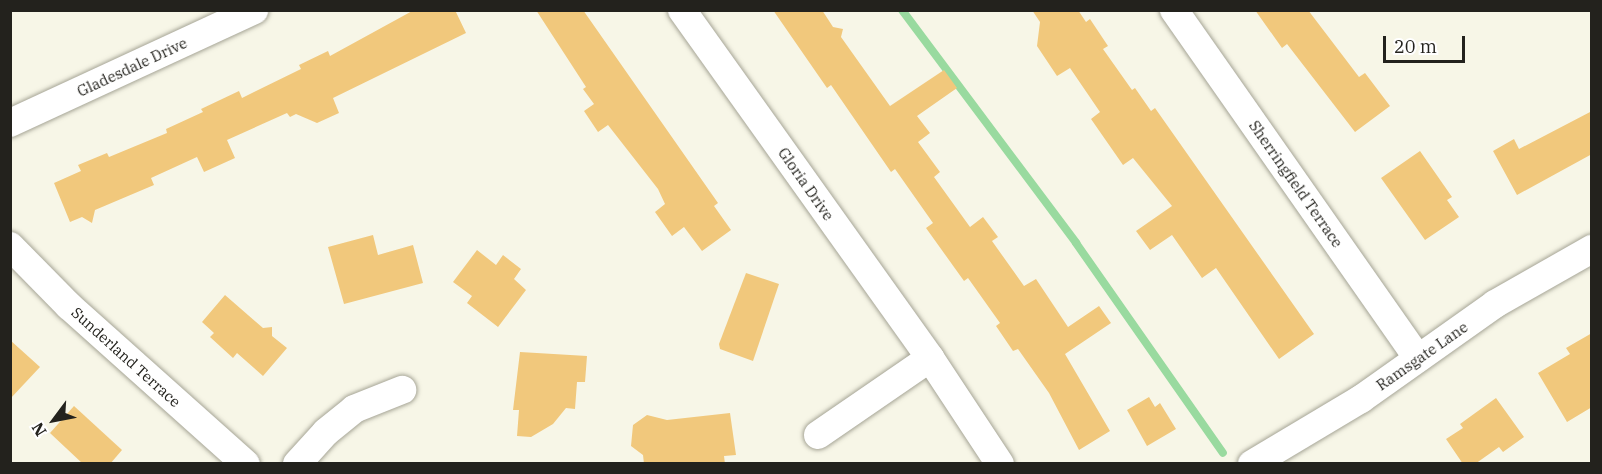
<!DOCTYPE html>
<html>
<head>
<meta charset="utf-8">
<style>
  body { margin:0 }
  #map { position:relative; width:1602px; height:474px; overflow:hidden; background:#f7f6e7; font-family:"IBM Plex Serif",serif }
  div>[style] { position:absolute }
  .stream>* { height:8px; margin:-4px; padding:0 4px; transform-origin:4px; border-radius:4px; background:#99da9f }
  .building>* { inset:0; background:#f1c87c }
  .roads { filter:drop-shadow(0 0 2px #a6a596) drop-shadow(0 0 2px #a6a596) }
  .minor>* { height:28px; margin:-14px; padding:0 14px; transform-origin:14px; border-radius:14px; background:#fff }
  span { translate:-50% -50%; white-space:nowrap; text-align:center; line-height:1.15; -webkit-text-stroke:4.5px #fff; paint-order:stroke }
  .street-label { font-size:15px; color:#23221d }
  .frame { position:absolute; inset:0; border:12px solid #23221d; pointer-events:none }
  .north { position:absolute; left:24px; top:390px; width:60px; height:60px; -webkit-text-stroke:4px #fff; paint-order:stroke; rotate:238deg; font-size:16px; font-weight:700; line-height:24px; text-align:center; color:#23221d }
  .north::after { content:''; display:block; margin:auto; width:21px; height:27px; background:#23221d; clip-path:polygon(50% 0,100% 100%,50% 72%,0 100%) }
  .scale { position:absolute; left:1383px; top:36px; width:82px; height:27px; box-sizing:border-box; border:3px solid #23221d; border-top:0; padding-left:8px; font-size:18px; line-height:21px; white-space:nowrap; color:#23221d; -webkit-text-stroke:4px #fff; paint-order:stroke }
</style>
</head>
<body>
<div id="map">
  <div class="stream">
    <div style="left:902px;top:10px;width:291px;rotate:53.2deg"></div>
    <div style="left:1076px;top:243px;width:256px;rotate:55deg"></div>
  </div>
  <div class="building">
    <div style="clip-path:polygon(414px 10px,455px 10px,466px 33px,333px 98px,339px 113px,317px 123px,296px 114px,290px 117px,287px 113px,227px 140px,235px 158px,204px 172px,197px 157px,151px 178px,154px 185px,95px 210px,92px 223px,82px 217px,70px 222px,54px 183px,81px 171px,78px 165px,107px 153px,109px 157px,167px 133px,166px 129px,203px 112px,201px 109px,239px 91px,242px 98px,301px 69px,299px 65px,328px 51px,330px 56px)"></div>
    <div style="clip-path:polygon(536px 10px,583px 10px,718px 203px,714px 206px,731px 230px,702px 251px,684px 227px,672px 236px,655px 212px,665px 204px,658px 189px,608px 125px,598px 132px,584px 111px,594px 104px,583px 89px,586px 87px)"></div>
    <div style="clip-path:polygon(773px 10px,822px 10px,833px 27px,843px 29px,841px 37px,890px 106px,944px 70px,957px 88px,917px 116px,930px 133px,918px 142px,940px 172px,934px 177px,970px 227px,983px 217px,998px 237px,992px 241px,1024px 286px,1036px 279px,1068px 327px,1099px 306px,1111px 323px,1065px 354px,1110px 431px,1079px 450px,1049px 393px,1018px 349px,1013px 351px,996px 326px,1000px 323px,968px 278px,964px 281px,926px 228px,933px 223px,895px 169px,891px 172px,831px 85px,827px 88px)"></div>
    <div style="clip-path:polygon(1032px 10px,1078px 10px,1086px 22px,1090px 19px,1108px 46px,1103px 49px,1132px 90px,1135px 88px,1151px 111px,1155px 108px,1314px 334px,1279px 359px,1216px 268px,1202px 278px,1172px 235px,1150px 250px,1136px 231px,1172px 206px,1133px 158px,1123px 165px,1091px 119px,1100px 112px,1070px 68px,1057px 76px,1037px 46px,1040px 22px)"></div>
    <div style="clip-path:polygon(1255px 10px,1308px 10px,1359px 77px,1365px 73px,1390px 106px,1355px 132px,1287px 44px,1282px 48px)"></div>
    <div style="clip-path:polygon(1592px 111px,1592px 154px,1517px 195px,1493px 151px,1514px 139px,1519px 149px)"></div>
    <div style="clip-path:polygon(1420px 151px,1452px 197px,1447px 200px,1459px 217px,1425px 240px,1381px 178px)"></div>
    <div style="clip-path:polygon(373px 235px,378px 255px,413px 245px,423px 283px,344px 304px,328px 247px)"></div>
    <div style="clip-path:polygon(477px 250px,496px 265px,503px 255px,521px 269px,514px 279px,526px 290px,498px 327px,467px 303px,472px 296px,453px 282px)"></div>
    <div style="clip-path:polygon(746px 273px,779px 284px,753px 361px,720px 349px,719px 344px)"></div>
    <div style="clip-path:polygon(225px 295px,263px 328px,272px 327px,272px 336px,287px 348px,263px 376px,237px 353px,233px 358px,210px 337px,214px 333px,202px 322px)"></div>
    <div style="clip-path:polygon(1592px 333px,1592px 407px,1567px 422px,1538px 373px,1570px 354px,1566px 348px)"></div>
    <div style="clip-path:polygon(10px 340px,40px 367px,10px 399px)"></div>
    <div style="clip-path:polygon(520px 352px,587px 356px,585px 382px,577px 382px,575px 409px,566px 408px,553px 424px,531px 437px,517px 436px,519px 410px,513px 410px)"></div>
    <div style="clip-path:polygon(1149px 397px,1155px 407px,1160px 403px,1176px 429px,1147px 446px,1127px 410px)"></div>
    <div style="clip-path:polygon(1496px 398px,1524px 437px,1503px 452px,1499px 447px,1475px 464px,1463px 464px,1446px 439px,1463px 428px,1460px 424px)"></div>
    <div style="clip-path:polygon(74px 406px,122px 450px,110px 464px,83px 464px,50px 433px)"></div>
    <div style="clip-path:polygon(730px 413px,736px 455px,724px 456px,725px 464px,644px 464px,643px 455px,631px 446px,633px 425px,647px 415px,667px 420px)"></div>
  </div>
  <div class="roads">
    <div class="minor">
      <div style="left:682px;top:10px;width:427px;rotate:54.5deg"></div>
      <div style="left:930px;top:358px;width:127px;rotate:56.6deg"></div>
      <div style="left:1174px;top:10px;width:425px;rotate:55deg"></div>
      <div style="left:10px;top:123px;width:269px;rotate:-24.8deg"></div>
      <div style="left:10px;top:246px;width:84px;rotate:45.5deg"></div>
      <div style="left:69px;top:306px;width:237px;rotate:41.8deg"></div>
      <div style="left:818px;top:435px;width:136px;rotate:-34.5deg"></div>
      <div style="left:297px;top:464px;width:43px;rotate:-47.8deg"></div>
      <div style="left:326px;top:432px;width:36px;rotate:-39deg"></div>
      <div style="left:354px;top:409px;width:52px;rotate:-21.6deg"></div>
      <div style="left:1252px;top:464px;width:127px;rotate:-30.8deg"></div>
      <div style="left:1361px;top:399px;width:164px;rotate:-35.3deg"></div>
      <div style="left:1495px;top:304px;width:112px;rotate:-29.6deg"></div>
    </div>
  </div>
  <div class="street-label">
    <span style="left:132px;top:67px;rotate:-25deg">Gladesdale Drive</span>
    <span style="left:806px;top:184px;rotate:55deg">Gloria Drive</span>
    <span style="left:1296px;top:184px;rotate:55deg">Sherringfield Terrace</span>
    <span style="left:1422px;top:356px;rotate:-35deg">Ramsgate Lane</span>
    <span style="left:126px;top:357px;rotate:42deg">Sunderland Terrace</span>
  </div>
  <div class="frame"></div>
  <div class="north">N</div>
  <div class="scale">20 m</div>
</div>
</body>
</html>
